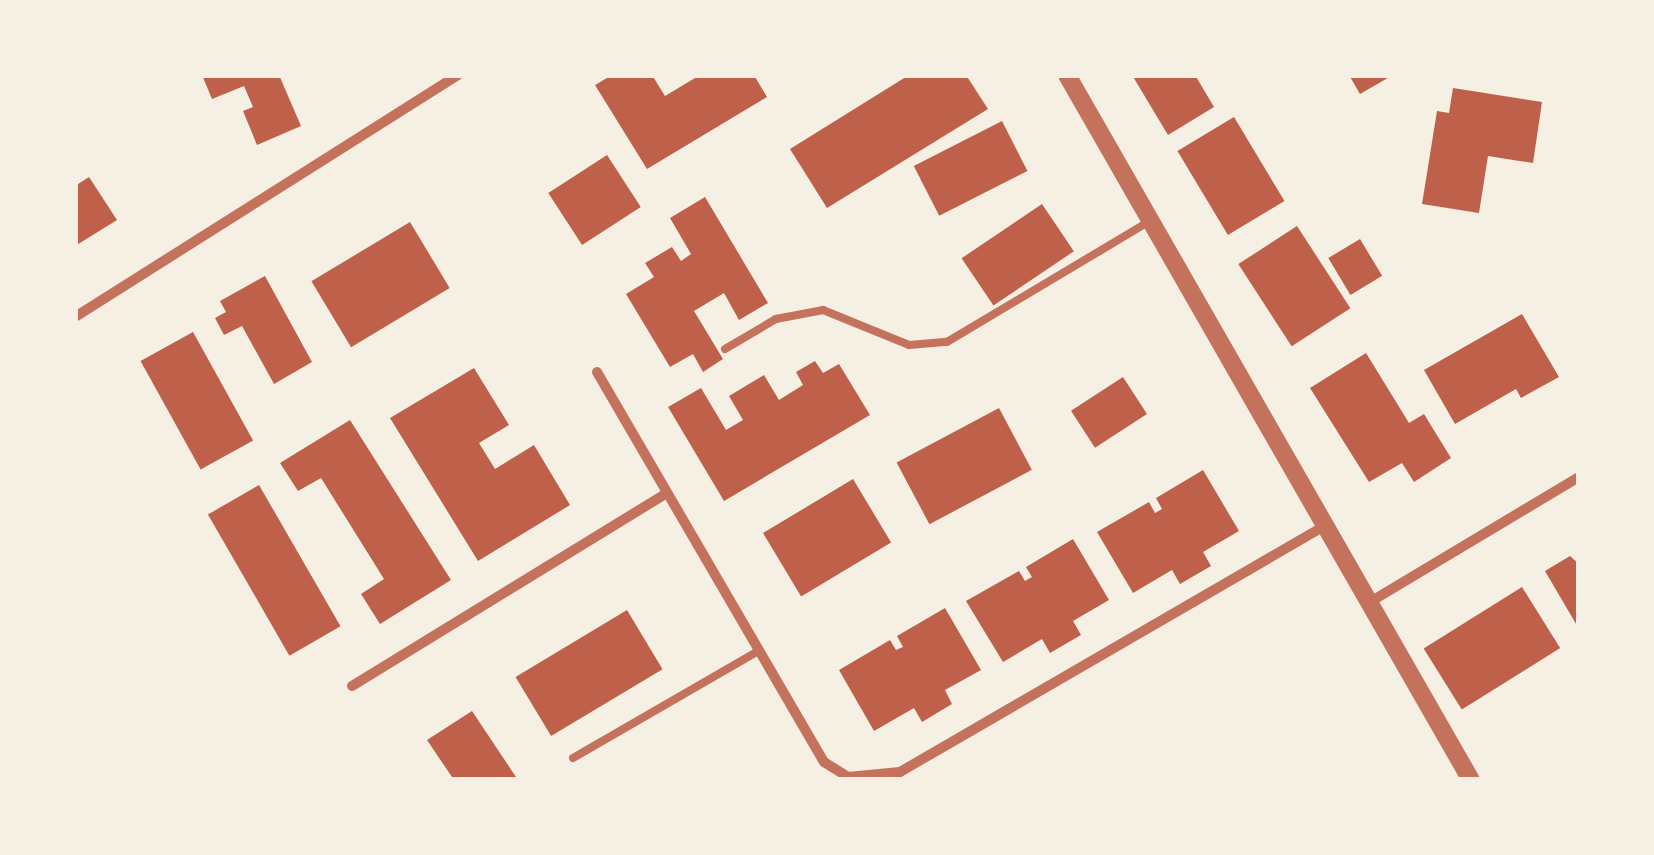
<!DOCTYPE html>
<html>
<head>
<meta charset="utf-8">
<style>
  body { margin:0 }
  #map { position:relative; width:1654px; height:855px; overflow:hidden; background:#f6efe4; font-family:"PT Serif",serif }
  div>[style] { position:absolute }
  .building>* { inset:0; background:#bf614a; transform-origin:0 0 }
  .service>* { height:8px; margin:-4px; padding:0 4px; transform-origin:4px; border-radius:4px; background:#c5725c }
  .minor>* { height:10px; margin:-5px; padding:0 5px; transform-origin:5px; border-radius:5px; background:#c5725c }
  .tertiary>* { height:18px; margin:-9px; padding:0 9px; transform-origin:9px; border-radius:9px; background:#c5725c }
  span { translate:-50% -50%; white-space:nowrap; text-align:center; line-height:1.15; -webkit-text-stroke:10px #f6efe4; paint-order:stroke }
  .frame { position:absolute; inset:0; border:78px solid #f6efe4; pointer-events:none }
</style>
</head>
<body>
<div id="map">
  <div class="building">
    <div style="clip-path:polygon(202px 75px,279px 75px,301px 126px,257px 145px,243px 111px,253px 107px,244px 86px,212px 99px)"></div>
    <div style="clip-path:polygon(612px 75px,652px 75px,665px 96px,700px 75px,754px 75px,767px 97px,647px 169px,595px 85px)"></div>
    <div style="clip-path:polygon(909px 75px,966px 75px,988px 109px,827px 208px,790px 149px)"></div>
    <div style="clip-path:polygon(1132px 75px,1195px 75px,1214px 107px,1168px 135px)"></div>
    <div style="clip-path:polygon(1349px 75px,1393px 75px,1360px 94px)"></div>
    <div style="clip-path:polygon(1453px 88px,1542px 102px,1533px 163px,1488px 156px,1479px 213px,1422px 204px,1437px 111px,1449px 113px)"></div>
    <div style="left:1234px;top:117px;width:98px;height:66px;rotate:59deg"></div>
    <div style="left:1002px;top:121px;width:56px;height:99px;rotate:63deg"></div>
    <div style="left:607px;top:155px;width:62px;height:70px;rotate:57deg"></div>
    <div style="clip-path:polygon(89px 177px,117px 220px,75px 246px,75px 186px)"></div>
    <div style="clip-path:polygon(705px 197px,768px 303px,739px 320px,724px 293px,694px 311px,723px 359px,703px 372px,693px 354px,670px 367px,626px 294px,654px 277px,645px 263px,672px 247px,681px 261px,691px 254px,670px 218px)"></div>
    <div style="left:1042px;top:204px;width:57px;height:97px;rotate:56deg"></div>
    <div style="left:410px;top:222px;width:77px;height:115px;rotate:59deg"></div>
    <div style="left:1297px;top:226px;width:98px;height:70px;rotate:57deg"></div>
    <div style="left:1360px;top:239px;width:43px;height:37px;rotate:59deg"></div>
    <div style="clip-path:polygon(265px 276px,312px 362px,274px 384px,242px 326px,224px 335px,215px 318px,226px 312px,220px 301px)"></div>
    <div style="clip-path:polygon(1522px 314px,1559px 377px,1521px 398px,1516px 389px,1455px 424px,1424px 370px)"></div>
    <div style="left:193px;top:332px;width:124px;height:60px;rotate:61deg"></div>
    <div style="clip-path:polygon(1366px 353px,1409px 423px,1424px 414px,1451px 458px,1414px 482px,1402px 463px,1369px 482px,1310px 388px)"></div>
    <div style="clip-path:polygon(815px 361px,823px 373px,839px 364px,870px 415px,724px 501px,668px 407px,701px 388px,726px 430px,743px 420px,729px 396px,764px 375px,779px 400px,803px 385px,796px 372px)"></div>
    <div style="clip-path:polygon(474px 368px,509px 425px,479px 443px,495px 469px,534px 445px,570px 505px,478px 561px,390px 418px)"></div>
    <div style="left:1123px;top:377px;width:44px;height:62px;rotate:57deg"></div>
    <div style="left:999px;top:408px;width:70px;height:116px;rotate:62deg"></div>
    <div style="clip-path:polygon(350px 420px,451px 580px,380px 624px,361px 594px,384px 579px,321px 478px,298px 491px,280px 463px)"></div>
    <div style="clip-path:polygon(1203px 470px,1239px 531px,1203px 552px,1211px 566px,1180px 584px,1172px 570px,1133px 593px,1097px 532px,1149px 502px,1155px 513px,1162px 509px,1156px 498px)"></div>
    <div style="left:853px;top:479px;width:74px;height:105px;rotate:59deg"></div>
    <div style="left:259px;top:485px;width:163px;height:59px;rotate:60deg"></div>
    <div style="clip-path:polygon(1073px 539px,1109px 600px,1073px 621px,1081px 635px,1050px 653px,1042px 639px,1003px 662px,966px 601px,1019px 571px,1025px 581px,1032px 577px,1026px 567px)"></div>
    <div style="clip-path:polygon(1570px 556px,1579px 564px,1579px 629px,1545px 571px)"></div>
    <div style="left:1522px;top:587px;width:72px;height:116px;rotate:58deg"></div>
    <div style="clip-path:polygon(945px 608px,981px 670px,945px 690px,952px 704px,922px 722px,914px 708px,874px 731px,839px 670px,890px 640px,896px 650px,903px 647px,897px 636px)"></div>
    <div style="left:627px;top:610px;width:69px;height:130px;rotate:59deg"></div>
    <div style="clip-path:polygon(472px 711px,518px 780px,454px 780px,427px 740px)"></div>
  </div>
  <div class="service">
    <div style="left:725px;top:349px;width:59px;rotate:-30.5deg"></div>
    <div style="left:776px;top:319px;width:48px;rotate:-10.8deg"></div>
    <div style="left:823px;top:310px;width:93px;rotate:22.1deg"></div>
    <div style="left:909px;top:345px;width:38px;rotate:-5deg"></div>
    <div style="left:947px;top:342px;width:234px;rotate:-30.8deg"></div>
    <div style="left:573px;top:758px;width:214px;rotate:-30deg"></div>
  </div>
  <div class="minor">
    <div style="left:75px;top:317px;width:453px;rotate:-32.3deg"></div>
    <div style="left:597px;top:372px;width:451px;rotate:59.8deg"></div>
    <div style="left:824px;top:762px;width:28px;rotate:32deg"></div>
    <div style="left:848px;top:777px;width:52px;rotate:-5.5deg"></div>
    <div style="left:900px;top:772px;width:492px;rotate:-30.1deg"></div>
    <div style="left:1370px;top:602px;width:244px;rotate:-30.9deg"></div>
    <div style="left:352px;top:686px;width:369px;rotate:-31.5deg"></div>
  </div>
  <div class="tertiary">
    <div style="left:1067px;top:75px;width:813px;rotate:60.19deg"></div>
  </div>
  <div class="frame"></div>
</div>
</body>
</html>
